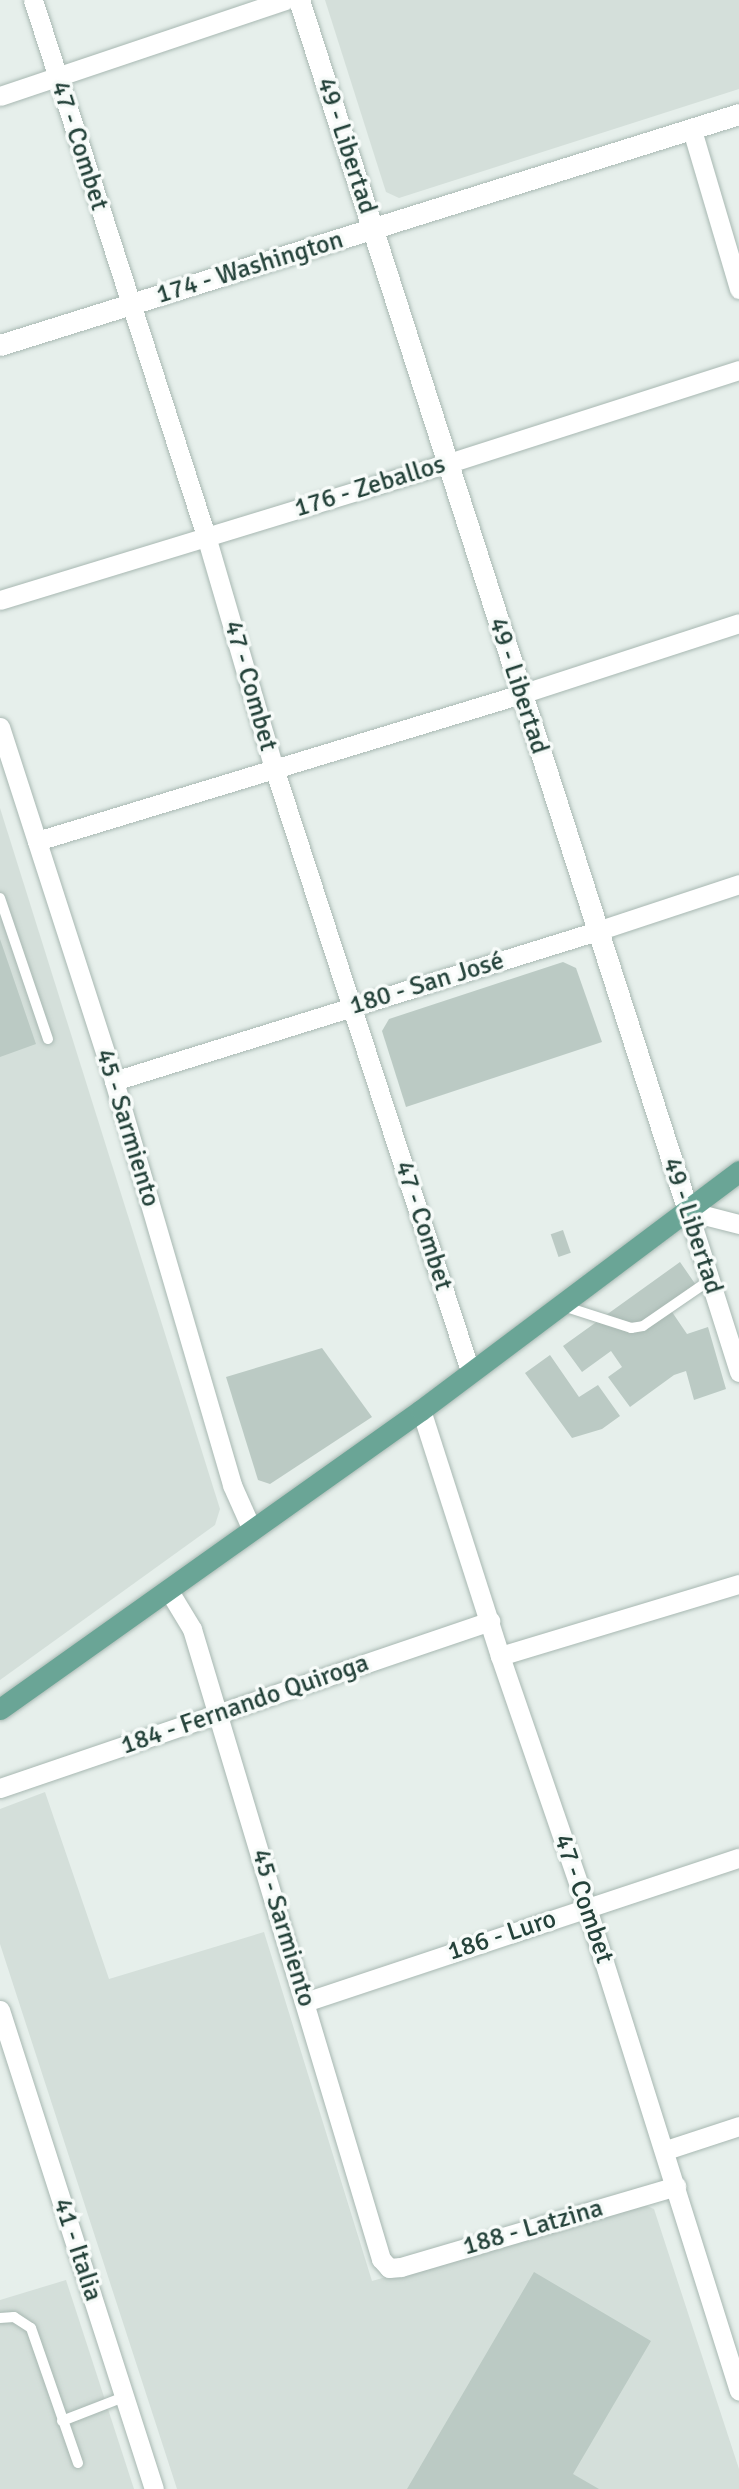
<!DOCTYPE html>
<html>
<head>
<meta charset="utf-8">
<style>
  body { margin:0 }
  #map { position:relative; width:739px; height:2489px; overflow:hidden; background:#e6efeb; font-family:Signika,sans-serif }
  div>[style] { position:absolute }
  .built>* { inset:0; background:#d4dfda }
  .building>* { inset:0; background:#bbcac4; transform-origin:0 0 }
  .roads { filter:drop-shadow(0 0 2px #a8b8b2) drop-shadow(0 0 2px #a8b8b2) }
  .lane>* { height:10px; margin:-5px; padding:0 5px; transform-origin:5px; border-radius:5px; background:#fff }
  .street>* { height:19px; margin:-9.5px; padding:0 9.5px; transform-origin:9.5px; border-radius:9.5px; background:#fff }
  .secondary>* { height:21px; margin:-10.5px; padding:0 10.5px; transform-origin:10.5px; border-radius:10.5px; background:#fff }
  .primary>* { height:21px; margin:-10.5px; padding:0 10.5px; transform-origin:10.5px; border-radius:10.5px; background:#6aa596 }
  span { translate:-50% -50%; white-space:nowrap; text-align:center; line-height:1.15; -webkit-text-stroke:7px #f7fbf9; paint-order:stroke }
  .street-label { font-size:26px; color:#24423a }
</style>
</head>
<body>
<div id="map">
  <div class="built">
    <div style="clip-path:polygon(325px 0,739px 0,739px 89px,399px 198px,386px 192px)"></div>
    <div style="clip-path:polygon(0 808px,220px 1509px,215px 1525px,0 1680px)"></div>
    <div style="clip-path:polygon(45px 1792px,109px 1979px,264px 1932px,372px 2281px,642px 2204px,654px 2209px,739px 2469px,739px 2489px,177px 2489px,0 1944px,0 1809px)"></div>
    <div style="clip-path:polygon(66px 2280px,134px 2489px,0 2489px,0 2300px)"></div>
  </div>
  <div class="building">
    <div style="clip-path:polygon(0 939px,36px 1044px,0 1057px)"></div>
    <div style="clip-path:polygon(563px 962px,576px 968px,602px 1042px,406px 1107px,382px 1031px,389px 1019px)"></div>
    <div style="left:563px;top:1230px;width:24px;height:13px;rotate:71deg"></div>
    <div style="clip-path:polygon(680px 1262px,698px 1288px,670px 1309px,687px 1334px,708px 1327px,726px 1389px,694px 1400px,686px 1371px,674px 1375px,630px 1407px,608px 1377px,622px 1367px,611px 1351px,582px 1372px,563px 1346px)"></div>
    <div style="clip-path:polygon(322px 1348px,372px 1417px,270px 1484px,258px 1480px,226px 1377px)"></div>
    <div style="clip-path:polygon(550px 1355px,579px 1397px,598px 1385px,620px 1416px,602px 1429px,572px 1438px,525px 1373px)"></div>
    <div style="clip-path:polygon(534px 2272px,651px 2341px,573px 2474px,599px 2489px,407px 2489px)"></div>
  </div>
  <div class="roads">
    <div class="lane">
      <div style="left:0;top:898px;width:149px;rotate:71.2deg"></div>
      <div style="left:560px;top:1305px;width:75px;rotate:17.9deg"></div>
      <div style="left:631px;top:1328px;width:12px;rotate:-9deg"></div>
      <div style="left:643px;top:1326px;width:81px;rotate:-34.5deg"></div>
      <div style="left:0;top:2318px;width:14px;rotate:-4deg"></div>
      <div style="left:14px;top:2317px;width:20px;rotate:33deg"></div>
      <div style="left:31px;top:2328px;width:143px;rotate:70.8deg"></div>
      <div style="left:62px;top:2421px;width:66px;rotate:-21.2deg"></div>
    </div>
    <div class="street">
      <div style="left:33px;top:0;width:563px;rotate:72.11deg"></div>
      <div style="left:206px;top:536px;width:242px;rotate:73.7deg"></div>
      <div style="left:274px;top:768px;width:634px;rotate:71.99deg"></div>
      <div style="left:0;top:96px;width:301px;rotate:-18.6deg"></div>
      <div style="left:692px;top:130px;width:166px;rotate:73.5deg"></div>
      <div style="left:0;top:600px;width:466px;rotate:-17deg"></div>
      <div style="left:446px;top:464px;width:308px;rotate:-17.8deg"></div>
      <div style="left:0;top:727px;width:372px;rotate:72.1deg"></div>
      <div style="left:114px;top:1081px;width:421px;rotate:73.7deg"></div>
      <div style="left:232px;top:1485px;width:49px;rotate:66deg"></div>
      <div style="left:37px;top:841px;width:506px;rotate:-16.89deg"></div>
      <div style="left:521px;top:694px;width:229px;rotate:-18deg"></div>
      <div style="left:114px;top:1081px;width:506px;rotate:-17.25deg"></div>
      <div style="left:597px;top:931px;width:150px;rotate:-18.3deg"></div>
      <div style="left:688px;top:1211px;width:169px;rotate:72.4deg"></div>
      <div style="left:688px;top:1211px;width:53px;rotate:14.3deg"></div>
      <div style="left:421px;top:1410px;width:258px;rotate:72.2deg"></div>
      <div style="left:500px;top:1656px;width:267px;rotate:71deg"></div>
      <div style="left:587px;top:1908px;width:506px;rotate:72.53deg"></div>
      <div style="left:169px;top:1591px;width:44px;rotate:58.8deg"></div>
      <div style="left:192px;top:1629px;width:658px;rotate:73.3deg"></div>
      <div style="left:381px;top:2259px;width:12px;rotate:48deg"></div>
      <div style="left:389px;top:2268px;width:12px;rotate:-5deg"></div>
      <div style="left:401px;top:2267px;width:287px;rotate:-16.4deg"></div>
      <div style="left:500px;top:1656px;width:250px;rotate:-16.8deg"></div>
      <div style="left:0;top:1788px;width:518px;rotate:-18.82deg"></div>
      <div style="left:305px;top:2002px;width:457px;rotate:-18.4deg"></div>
      <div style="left:0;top:2010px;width:503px;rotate:72.18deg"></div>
      <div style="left:666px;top:2150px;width:77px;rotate:-18.2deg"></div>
    </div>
    <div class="secondary">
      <div style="left:299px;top:0;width:1272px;rotate:72.19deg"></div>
      <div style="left:0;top:345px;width:774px;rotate:-17.36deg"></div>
    </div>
    <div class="primary">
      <div style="left:0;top:1709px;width:516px;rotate:-35.38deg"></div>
      <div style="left:421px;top:1410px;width:398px;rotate:-36.9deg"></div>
    </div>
  </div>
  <div class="street-label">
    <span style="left:79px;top:146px;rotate:72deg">47 - Combet</span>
    <span style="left:346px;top:146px;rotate:72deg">49 - Libertad</span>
    <span style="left:250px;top:268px;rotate:-17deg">174 - Washington</span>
    <span style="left:370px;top:487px;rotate:-17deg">176 - Zeballos</span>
    <span style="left:250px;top:686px;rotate:74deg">47 - Combet</span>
    <span style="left:518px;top:686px;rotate:72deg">49 - Libertad</span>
    <span style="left:427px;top:984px;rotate:-17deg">180 - San José</span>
    <span style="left:127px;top:1128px;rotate:73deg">45 - Sarmiento</span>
    <span style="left:423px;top:1226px;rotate:72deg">47 - Combet</span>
    <span style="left:692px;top:1226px;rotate:72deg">49 - Libertad</span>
    <span style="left:245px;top:1705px;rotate:-19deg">184 - Fernando Quiroga</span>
    <span style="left:583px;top:1899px;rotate:71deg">47 - Combet</span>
    <span style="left:283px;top:1928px;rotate:73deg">45 - Sarmiento</span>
    <span style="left:502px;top:1936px;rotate:-18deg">186 - Luro</span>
    <span style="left:533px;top:2228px;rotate:-16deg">188 - Latzina</span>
    <span style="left:77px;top:2250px;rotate:72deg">41 - Italia</span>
  </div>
</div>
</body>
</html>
